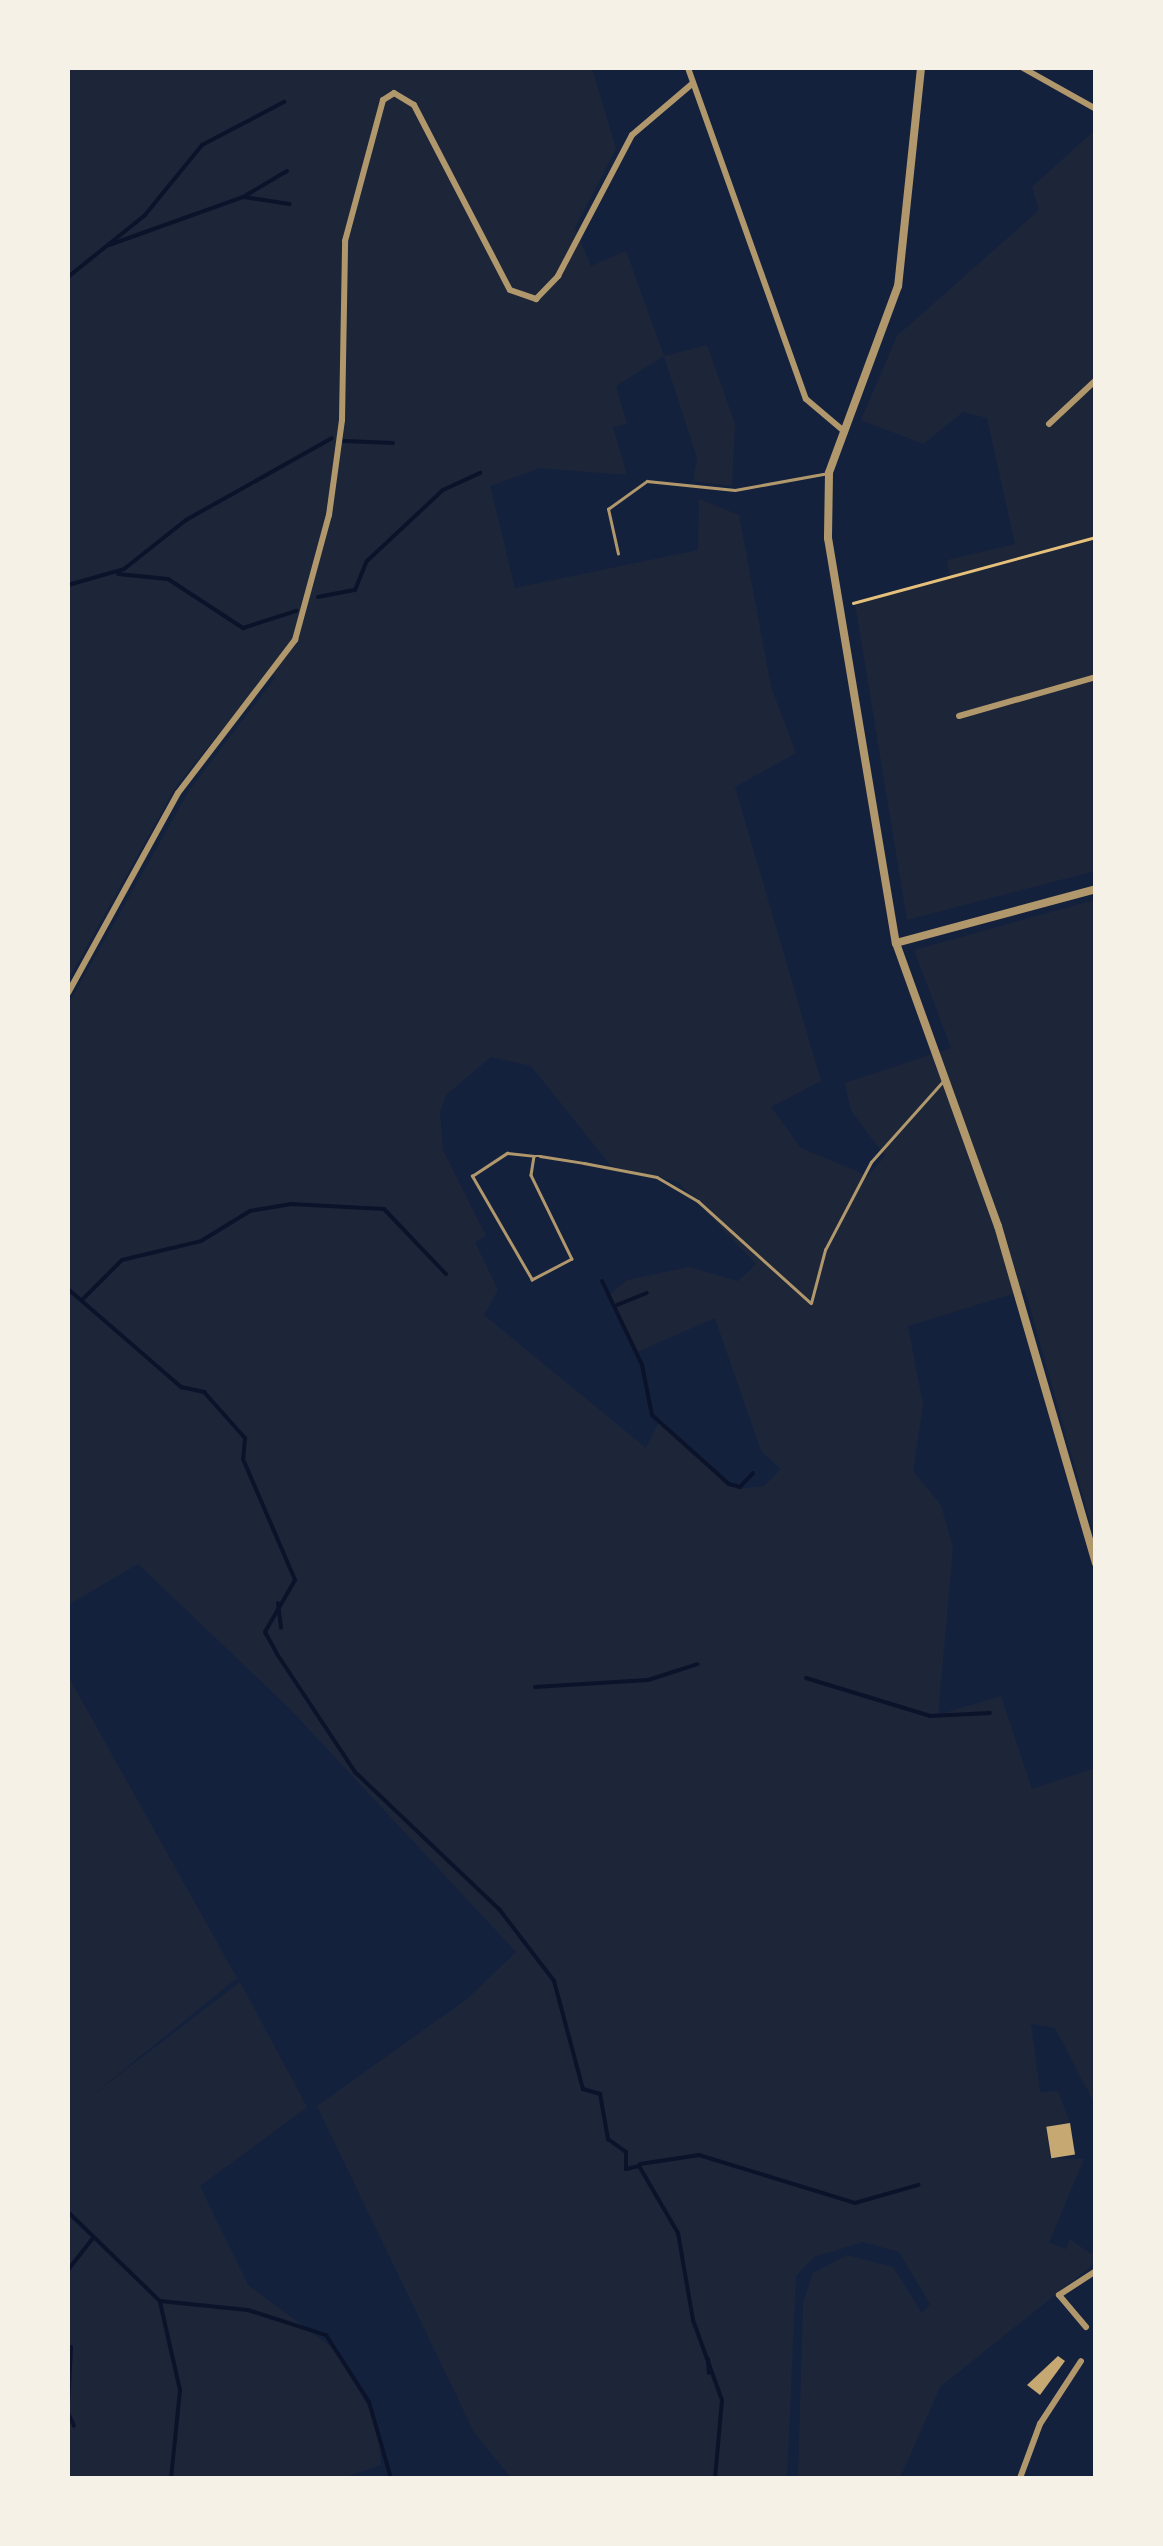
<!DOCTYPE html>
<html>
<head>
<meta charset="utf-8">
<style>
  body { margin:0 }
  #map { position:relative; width:1163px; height:2546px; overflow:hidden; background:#14213d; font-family:"Noto Sans",sans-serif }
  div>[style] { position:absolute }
  .green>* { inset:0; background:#1d2539 }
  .stream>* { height:4px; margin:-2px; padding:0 2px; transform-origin:2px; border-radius:2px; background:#0b132b }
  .building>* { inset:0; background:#c6a872; transform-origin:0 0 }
  .path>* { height:2.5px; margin:-1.25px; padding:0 1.25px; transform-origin:1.25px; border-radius:1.25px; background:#e5c07b }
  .service>* { height:2.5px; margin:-1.25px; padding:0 1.25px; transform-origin:1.25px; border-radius:1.25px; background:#b1986c }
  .minor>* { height:6px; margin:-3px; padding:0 3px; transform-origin:3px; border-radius:3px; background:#b1986c }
  .tertiary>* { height:8px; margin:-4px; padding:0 4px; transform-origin:4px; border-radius:4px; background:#b1986c }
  span { translate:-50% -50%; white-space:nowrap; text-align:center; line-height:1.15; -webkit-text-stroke:10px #f6f1e7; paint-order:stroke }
  .frame { position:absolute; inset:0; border:70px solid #f6f1e7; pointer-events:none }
</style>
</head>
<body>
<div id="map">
  <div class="green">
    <div style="clip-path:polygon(evenodd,68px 68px,592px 68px,616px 149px,575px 228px,591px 266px,626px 251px,664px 356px,707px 345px,735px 424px,732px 486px,693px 481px,697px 458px,664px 356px,616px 386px,627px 424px,613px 427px,627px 475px,540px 468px,490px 486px,515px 588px,698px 550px,699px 499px,739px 515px,771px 687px,796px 753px,735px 787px,821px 1081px,771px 1107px,801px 1148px,868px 1176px,885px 1156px,851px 1111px,845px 1083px,951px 1048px,914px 950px,1095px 900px,1095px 1538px,1025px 1290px,908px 1326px,923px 1405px,913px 1471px,941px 1505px,953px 1548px,938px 1715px,1001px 1696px,1032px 1789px,1095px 1768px,1095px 2104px,1055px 2028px,1031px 2024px,1040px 2092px,1058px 2091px,1070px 2123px,1046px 2127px,1050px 2158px,1084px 2159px,1049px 2242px,1066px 2249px,1070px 2239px,1091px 2254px,1095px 2247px,1095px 2263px,940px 2387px,900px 2478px,798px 2478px,803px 2303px,813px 2273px,847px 2255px,893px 2267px,922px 2313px,930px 2304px,899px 2252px,863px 2242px,814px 2257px,796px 2276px,787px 2478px,511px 2478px,474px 2432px,317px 2106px,467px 1999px,516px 1952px,290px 1709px,138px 1564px,68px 1605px,68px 1005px,190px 789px,276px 677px,267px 675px,177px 785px,68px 980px,68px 68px,491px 1057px,531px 1066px,611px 1166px,678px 1182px,756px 1264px,738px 1281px,689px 1267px,627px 1280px,608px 1296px,635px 1353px,715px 1318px,761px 1451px,781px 1469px,764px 1486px,738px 1489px,660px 1420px,646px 1448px,484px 1315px,498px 1290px,475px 1242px,486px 1236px,443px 1150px,440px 1112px,446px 1095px,491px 1057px)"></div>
    <div style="clip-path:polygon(1095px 130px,1095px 871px,907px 920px,855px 603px,950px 577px,947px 560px,1015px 544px,987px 418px,963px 412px,923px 444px,861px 420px,897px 336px,1039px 210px,1032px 187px)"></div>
    <div style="clip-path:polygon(68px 1676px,237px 1978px,90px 2097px,240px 1982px,307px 2107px,200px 2186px,248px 2285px,337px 2351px,378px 2425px,381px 2465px,343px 2478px,68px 2478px)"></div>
  </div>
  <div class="stream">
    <div style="left:244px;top:197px;width:46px;rotate:8.8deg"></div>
    <div style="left:109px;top:245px;width:142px;rotate:-19.7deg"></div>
    <div style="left:243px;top:197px;width:51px;rotate:-30.6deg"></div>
    <div style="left:68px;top:277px;width:99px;rotate:-38.8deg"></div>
    <div style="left:145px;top:215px;width:90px;rotate:-50.8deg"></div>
    <div style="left:202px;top:145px;width:93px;rotate:-27.7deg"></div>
    <div style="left:68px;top:339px;width:7px;rotate:90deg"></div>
    <div style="left:68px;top:359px;width:4px;rotate:90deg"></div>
    <div style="left:68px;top:383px;width:33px;rotate:90deg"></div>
    <div style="left:344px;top:441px;width:49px;rotate:2.3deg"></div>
    <div style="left:118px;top:574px;width:50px;rotate:5.7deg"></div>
    <div style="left:168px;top:579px;width:90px;rotate:33.2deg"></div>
    <div style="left:243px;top:628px;width:56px;rotate:-17.8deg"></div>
    <div style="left:68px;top:585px;width:58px;rotate:-15.9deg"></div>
    <div style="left:124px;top:569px;width:79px;rotate:-38.3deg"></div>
    <div style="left:186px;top:520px;width:167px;rotate:-29.3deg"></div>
    <div style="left:318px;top:597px;width:38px;rotate:-11deg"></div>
    <div style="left:355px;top:590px;width:31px;rotate:-68deg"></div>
    <div style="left:367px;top:561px;width:104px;rotate:-43.1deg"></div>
    <div style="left:443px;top:490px;width:41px;rotate:-24.7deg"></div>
    <div style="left:602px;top:1281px;width:93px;rotate:64.5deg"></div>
    <div style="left:642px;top:1365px;width:51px;rotate:78.7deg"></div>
    <div style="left:652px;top:1415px;width:103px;rotate:41.9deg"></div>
    <div style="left:729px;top:1484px;width:11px;rotate:15deg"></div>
    <div style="left:740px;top:1487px;width:19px;rotate:-47deg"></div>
    <div style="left:68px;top:1289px;width:150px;rotate:40.9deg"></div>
    <div style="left:181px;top:1387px;width:24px;rotate:12deg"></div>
    <div style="left:204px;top:1392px;width:62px;rotate:48.3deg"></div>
    <div style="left:245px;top:1438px;width:21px;rotate:95deg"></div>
    <div style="left:243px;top:1459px;width:132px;rotate:66.7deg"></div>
    <div style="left:295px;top:1580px;width:60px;rotate:120deg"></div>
    <div style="left:265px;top:1632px;width:25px;rotate:61deg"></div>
    <div style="left:277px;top:1654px;width:141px;rotate:56.5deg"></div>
    <div style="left:355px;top:1772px;width:199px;rotate:43.6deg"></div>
    <div style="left:499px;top:1909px;width:91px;rotate:52.6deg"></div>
    <div style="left:554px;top:1981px;width:112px;rotate:75deg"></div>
    <div style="left:583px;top:2089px;width:18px;rotate:16deg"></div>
    <div style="left:600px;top:2094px;width:46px;rotate:79.9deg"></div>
    <div style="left:608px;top:2139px;width:22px;rotate:36deg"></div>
    <div style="left:626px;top:2152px;width:17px;rotate:90deg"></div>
    <div style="left:626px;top:2169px;width:13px;rotate:-13deg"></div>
    <div style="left:639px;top:2166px;width:78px;rotate:59.8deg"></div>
    <div style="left:678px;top:2233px;width:88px;rotate:80.2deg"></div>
    <div style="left:693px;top:2320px;width:85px;rotate:70.1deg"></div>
    <div style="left:722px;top:2400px;width:78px;rotate:95.1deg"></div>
    <div style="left:83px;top:1299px;width:55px;rotate:-45deg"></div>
    <div style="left:122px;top:1260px;width:81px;rotate:-13.5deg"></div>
    <div style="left:201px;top:1241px;width:57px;rotate:-31.5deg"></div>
    <div style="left:250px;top:1211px;width:42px;rotate:-9.7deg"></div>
    <div style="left:291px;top:1204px;width:93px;rotate:3.1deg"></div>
    <div style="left:384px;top:1209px;width:90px;rotate:46.4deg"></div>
    <div style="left:617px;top:1305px;width:32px;rotate:-22deg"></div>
    <div style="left:278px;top:1603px;width:25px;rotate:83deg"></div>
    <div style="left:806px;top:1678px;width:130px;rotate:17deg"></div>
    <div style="left:930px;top:1716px;width:60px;rotate:-2.9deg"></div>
    <div style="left:535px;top:1687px;width:113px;rotate:-3.5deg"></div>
    <div style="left:648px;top:1680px;width:52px;rotate:-17.7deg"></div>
    <div style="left:640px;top:2164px;width:60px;rotate:-8.7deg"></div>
    <div style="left:699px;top:2155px;width:163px;rotate:17.1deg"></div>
    <div style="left:855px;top:2203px;width:66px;rotate:-15.9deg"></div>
    <div style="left:68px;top:2212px;width:128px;rotate:44.1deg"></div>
    <div style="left:160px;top:2301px;width:88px;rotate:5.8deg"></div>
    <div style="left:248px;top:2310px;width:82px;rotate:17.8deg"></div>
    <div style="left:326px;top:2335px;width:80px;rotate:57.3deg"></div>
    <div style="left:369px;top:2402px;width:79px;rotate:73.9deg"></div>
    <div style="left:68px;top:2270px;width:39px;rotate:-52deg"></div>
    <div style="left:68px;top:2300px;width:52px;rotate:90deg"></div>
    <div style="left:160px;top:2302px;width:90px;rotate:77.2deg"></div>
    <div style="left:180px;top:2390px;width:88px;rotate:95.8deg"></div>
    <div style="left:708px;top:2359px;width:14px;rotate:86deg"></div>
    <div style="left:68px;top:2405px;width:58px;rotate:-87deg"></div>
    <div style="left:68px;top:2413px;width:14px;rotate:65deg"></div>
  </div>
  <div class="building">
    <div style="left:1070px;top:2123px;width:32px;height:24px;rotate:81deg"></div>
    <div style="clip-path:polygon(1058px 2356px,1065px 2361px,1040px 2395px,1027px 2385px)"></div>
  </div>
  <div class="path">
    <div style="left:853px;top:603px;width:252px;rotate:-15.2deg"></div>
  </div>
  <div class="service">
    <div style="left:618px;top:554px;width:46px;rotate:-102.5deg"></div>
    <div style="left:608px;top:509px;width:48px;rotate:-35.7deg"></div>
    <div style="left:647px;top:481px;width:88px;rotate:5.8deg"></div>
    <div style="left:735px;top:490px;width:96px;rotate:-10.3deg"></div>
    <div style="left:534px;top:1156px;width:19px;rotate:99deg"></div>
    <div style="left:531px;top:1175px;width:93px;rotate:64deg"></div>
    <div style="left:572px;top:1259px;width:45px;rotate:152.3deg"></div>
    <div style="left:532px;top:1280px;width:120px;rotate:-120deg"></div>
    <div style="left:472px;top:1176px;width:42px;rotate:-33.3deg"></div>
    <div style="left:507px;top:1153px;width:27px;rotate:6deg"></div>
    <div style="left:534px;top:1156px;width:6px"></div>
    <div style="left:540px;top:1156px;width:45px;rotate:9deg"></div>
    <div style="left:584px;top:1163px;width:74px;rotate:10.9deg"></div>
    <div style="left:657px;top:1177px;width:48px;rotate:30.3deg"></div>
    <div style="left:698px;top:1201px;width:152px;rotate:42.1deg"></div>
    <div style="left:811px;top:1303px;width:55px;rotate:-75.2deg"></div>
    <div style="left:825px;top:1250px;width:99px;rotate:-62.4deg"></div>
    <div style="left:871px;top:1162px;width:110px;rotate:-48.3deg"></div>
  </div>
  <div class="minor">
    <div style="left:688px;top:68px;width:351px;rotate:70.4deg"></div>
    <div style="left:806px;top:399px;width:51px;rotate:40.2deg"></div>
    <div style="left:1023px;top:68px;width:84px;rotate:29.3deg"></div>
    <div style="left:1049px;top:424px;width:64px;rotate:-43.1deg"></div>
    <div style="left:959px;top:716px;width:142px;rotate:-15.9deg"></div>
    <div style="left:68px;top:993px;width:228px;rotate:-61.2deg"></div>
    <div style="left:178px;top:793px;width:193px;rotate:-52.6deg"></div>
    <div style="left:295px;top:640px;width:130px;rotate:-74.8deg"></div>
    <div style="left:329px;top:515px;width:96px;rotate:-82.2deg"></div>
    <div style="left:342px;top:420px;width:179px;rotate:-89deg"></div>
    <div style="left:345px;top:241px;width:146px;rotate:-74.9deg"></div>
    <div style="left:383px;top:100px;width:13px;rotate:-32deg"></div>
    <div style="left:394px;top:93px;width:23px;rotate:31deg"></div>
    <div style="left:414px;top:105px;width:208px;rotate:62.6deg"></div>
    <div style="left:510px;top:290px;width:28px;rotate:19deg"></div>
    <div style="left:536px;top:299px;width:32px;rotate:-46deg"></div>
    <div style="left:558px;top:276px;width:159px;rotate:-62.3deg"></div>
    <div style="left:632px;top:135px;width:80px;rotate:-40.4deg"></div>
    <div style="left:1086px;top:2327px;width:42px;rotate:-130.2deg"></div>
    <div style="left:1059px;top:2295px;width:44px;rotate:-33deg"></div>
    <div style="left:1020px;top:2478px;width:58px;rotate:-69.7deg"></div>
    <div style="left:1040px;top:2424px;width:75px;rotate:-56.9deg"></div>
  </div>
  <div class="tertiary">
    <div style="left:921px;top:68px;width:219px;rotate:96deg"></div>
    <div style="left:898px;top:286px;width:199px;rotate:110.3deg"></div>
    <div style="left:829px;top:473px;width:65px;rotate:90.9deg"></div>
    <div style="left:828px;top:538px;width:411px;rotate:80.5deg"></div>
    <div style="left:896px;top:943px;width:301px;rotate:70.2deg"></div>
    <div style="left:998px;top:1226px;width:351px;rotate:73.8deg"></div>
    <div style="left:896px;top:943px;width:207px;rotate:-15.1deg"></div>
  </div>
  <div class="frame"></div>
</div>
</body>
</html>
